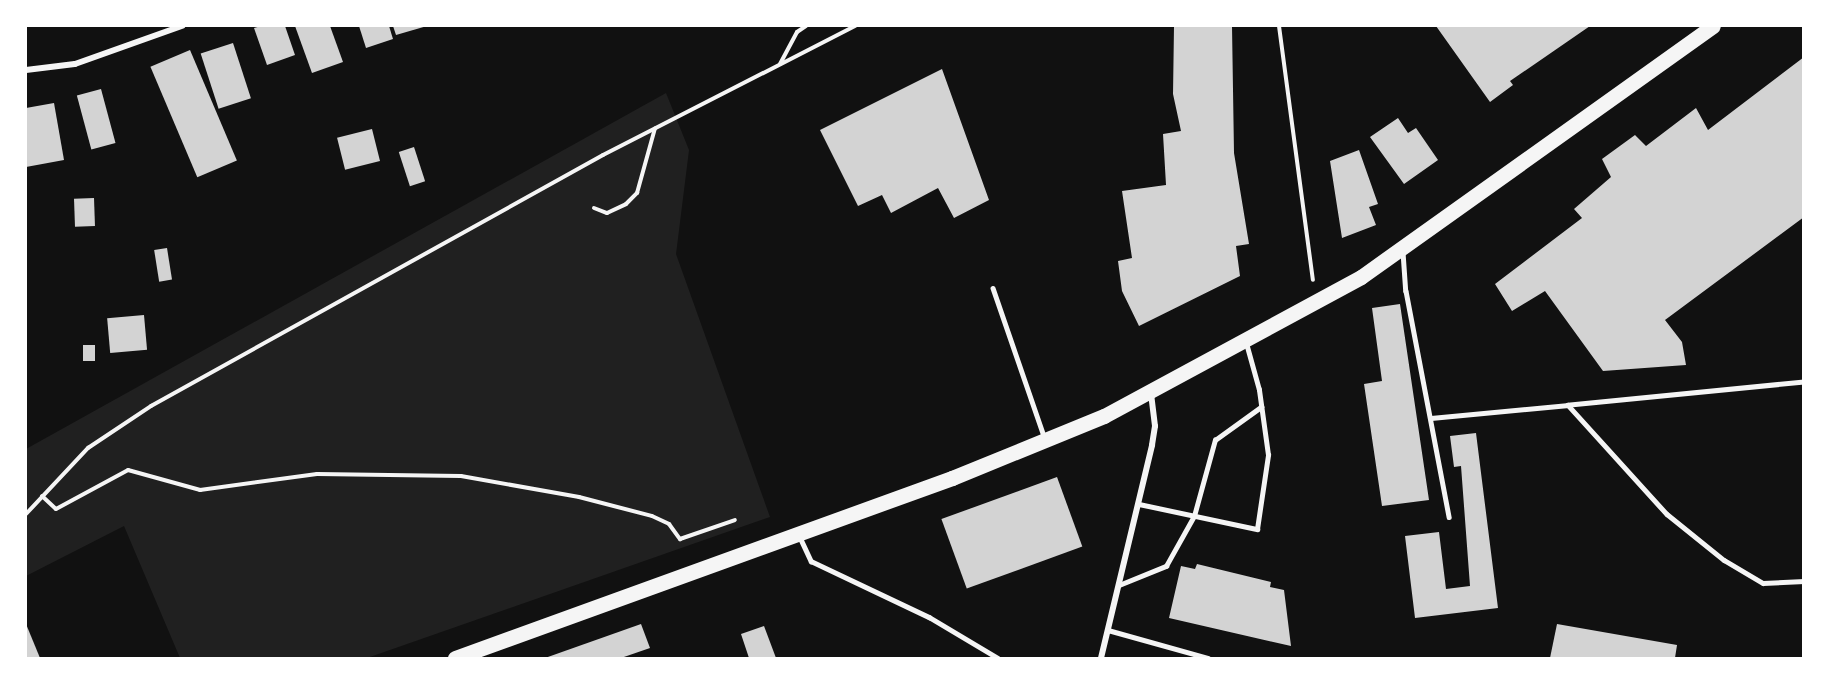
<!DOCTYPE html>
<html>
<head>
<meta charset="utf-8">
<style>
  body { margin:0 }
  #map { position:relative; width:1829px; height:684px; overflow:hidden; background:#111; font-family:Commissioner,sans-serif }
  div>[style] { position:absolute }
  .green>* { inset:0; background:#202020 }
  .building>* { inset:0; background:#d3d3d3; transform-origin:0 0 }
  .path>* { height:4px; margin:-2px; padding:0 2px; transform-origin:2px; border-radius:2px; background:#f5f5f5 }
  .service>* { height:4.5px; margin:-2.25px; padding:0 2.25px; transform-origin:2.25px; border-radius:2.25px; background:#f5f5f5 }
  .minor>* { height:6px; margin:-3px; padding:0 3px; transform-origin:3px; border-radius:3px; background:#f5f5f5 }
  .primary>* { height:15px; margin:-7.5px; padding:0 7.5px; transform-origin:7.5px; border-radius:7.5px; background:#f5f5f5 }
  span { translate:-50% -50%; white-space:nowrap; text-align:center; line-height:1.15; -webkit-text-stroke:4.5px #fff; paint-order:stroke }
  .frame { position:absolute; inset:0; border:27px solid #fff; pointer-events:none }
</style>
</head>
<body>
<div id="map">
  <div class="green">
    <div style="clip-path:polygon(666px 93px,689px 150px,676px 254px,770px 517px,367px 658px,180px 658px,124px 526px,26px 576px,26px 449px)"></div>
  </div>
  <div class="building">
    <div style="clip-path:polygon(261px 26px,285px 26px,295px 55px,267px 65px,254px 28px)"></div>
    <div style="clip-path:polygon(295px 26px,330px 26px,343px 62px,312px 73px)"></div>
    <div style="clip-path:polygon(359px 26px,389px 26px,393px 39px,366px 48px)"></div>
    <div style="clip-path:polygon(393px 26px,427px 26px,396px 35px)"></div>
    <div style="clip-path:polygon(1174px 26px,1232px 26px,1234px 153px,1249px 244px,1236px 246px,1240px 276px,1139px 326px,1122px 291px,1118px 261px,1132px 258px,1122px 191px,1166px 185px,1163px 134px,1181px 131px,1173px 94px)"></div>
    <div style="clip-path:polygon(1436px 26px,1590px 26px,1510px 81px,1513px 85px,1490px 102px)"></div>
    <div style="left:233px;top:43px;width:58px;height:34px;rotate:72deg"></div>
    <div style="left:190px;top:50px;width:120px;height:43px;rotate:67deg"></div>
    <div style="clip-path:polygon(1804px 57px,1804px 217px,1665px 320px,1682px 342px,1686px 365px,1603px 371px,1545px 291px,1512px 311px,1495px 284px,1582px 218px,1574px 209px,1611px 177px,1602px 159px,1635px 135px,1646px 146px,1696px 108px,1708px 130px)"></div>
    <div style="clip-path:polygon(942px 69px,989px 200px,954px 218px,938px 188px,891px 213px,882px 195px,858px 206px,820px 130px)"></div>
    <div style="left:101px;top:89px;width:56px;height:25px;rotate:75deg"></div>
    <div style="clip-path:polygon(54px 103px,64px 160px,26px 167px,26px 108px)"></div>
    <div style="clip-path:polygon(1398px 118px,1408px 133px,1416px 128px,1438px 160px,1404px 184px,1370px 137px)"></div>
    <div style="left:372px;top:129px;width:33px;height:36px;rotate:76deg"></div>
    <div style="left:414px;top:147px;width:36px;height:16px;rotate:72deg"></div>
    <div style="clip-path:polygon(1359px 150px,1378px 204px,1369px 207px,1376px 225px,1342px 238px,1330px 161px)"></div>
    <div style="left:94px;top:198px;width:28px;height:20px;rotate:88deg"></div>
    <div style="left:167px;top:248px;width:32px;height:13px;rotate:81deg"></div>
    <div style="clip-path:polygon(1400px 304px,1429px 500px,1382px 506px,1364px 384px,1382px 381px,1372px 308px)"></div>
    <div style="left:144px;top:315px;width:35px;height:37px;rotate:85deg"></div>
    <div style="left:83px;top:345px;width:12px;height:16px"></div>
    <div style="clip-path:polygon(1476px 433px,1498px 608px,1415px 618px,1405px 536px,1439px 532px,1446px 589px,1470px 586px,1461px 466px,1454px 467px,1450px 436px)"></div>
    <div style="left:1057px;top:477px;width:74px;height:123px;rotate:70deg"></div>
    <div style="clip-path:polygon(1197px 564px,1271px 582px,1270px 587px,1284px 590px,1291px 646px,1169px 618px,1181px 566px,1195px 569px)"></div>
    <div style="clip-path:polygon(26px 624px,40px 658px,26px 658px)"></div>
    <div style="clip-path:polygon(641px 624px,650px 648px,621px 658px,545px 658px)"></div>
    <div style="clip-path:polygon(1557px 624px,1677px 645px,1675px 658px,1550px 658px)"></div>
    <div style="clip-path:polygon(764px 626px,776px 658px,749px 658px,741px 634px)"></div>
  </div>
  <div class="path">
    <div style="left:1279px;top:26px;width:256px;rotate:82.4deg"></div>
    <div style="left:780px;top:64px;width:36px;rotate:-62deg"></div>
    <div style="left:797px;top:32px;width:11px;rotate:-34deg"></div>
    <div style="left:594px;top:208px;width:14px;rotate:21deg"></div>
    <div style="left:607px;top:213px;width:21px;rotate:-25deg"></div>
    <div style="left:626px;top:204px;width:16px;rotate:-45deg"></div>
    <div style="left:637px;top:193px;width:67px;rotate:-74.5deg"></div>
    <div style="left:42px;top:496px;width:19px;rotate:43deg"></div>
    <div style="left:56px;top:509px;width:82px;rotate:-28.4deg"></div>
    <div style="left:128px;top:470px;width:75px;rotate:15.5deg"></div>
    <div style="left:200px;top:490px;width:118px;rotate:-7.8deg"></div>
    <div style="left:317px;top:474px;width:144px;rotate:0.8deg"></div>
    <div style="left:461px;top:476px;width:120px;rotate:10.1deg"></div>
    <div style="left:579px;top:497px;width:75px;rotate:14.6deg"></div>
    <div style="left:652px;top:516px;width:19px;rotate:25deg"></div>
    <div style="left:669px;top:524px;width:19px;rotate:54deg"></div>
    <div style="left:680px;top:539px;width:58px;rotate:-19.1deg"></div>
    <div style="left:26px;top:514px;width:91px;rotate:-46.8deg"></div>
    <div style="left:88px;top:448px;width:76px;rotate:-33.7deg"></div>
    <div style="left:151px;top:406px;width:517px;rotate:-29.04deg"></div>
    <div style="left:603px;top:155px;width:283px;rotate:-27.1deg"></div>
  </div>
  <div class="service">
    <div style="left:1403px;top:252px;width:39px;rotate:86deg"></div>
    <div style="left:1406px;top:291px;width:230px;rotate:79.2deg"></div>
    <div style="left:993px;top:288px;width:157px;rotate:71deg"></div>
    <div style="left:1804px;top:382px;width:237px;rotate:174.4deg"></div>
    <div style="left:1568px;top:405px;width:147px;rotate:47.8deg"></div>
    <div style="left:1667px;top:514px;width:73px;rotate:38.9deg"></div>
    <div style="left:1724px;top:560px;width:45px;rotate:30.5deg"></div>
    <div style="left:1763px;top:583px;width:41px;rotate:-2.8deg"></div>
    <div style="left:1431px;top:418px;width:138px;rotate:-5.4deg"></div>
    <div style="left:1139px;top:504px;width:121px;rotate:12deg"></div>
    <div style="left:1257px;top:529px;width:75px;rotate:-81.5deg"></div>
    <div style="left:1268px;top:455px;width:66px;rotate:-97.9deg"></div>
    <div style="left:1259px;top:390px;width:49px;rotate:-105.5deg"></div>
    <div style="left:799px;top:535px;width:29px;rotate:65deg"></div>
    <div style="left:811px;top:561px;width:131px;rotate:25.4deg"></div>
    <div style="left:929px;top:617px;width:80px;rotate:30.7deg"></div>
    <div style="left:1119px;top:585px;width:51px;rotate:-22deg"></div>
    <div style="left:1166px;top:566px;width:57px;rotate:-60.8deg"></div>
    <div style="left:1194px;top:516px;width:79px;rotate:-74.6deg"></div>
    <div style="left:1215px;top:440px;width:57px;rotate:-35.7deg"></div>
    <div style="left:1108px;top:630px;width:104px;rotate:15.6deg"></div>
  </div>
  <div class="minor">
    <div style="left:26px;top:70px;width:49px;rotate:-7deg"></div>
    <div style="left:75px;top:64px;width:114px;rotate:-19.6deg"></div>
    <div style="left:1101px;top:658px;width:219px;rotate:-76.5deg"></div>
    <div style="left:1152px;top:445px;width:19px;rotate:-81deg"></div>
    <div style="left:1155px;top:426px;width:33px;rotate:-97deg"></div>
  </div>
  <div class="primary">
    <div style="left:455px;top:658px;width:529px;rotate:-19.91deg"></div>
    <div style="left:952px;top:478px;width:164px;rotate:-22.2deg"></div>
    <div style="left:1104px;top:416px;width:292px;rotate:-28.4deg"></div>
    <div style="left:1361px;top:277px;width:432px;rotate:-35.5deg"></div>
  </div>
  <div class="frame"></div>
</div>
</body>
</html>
